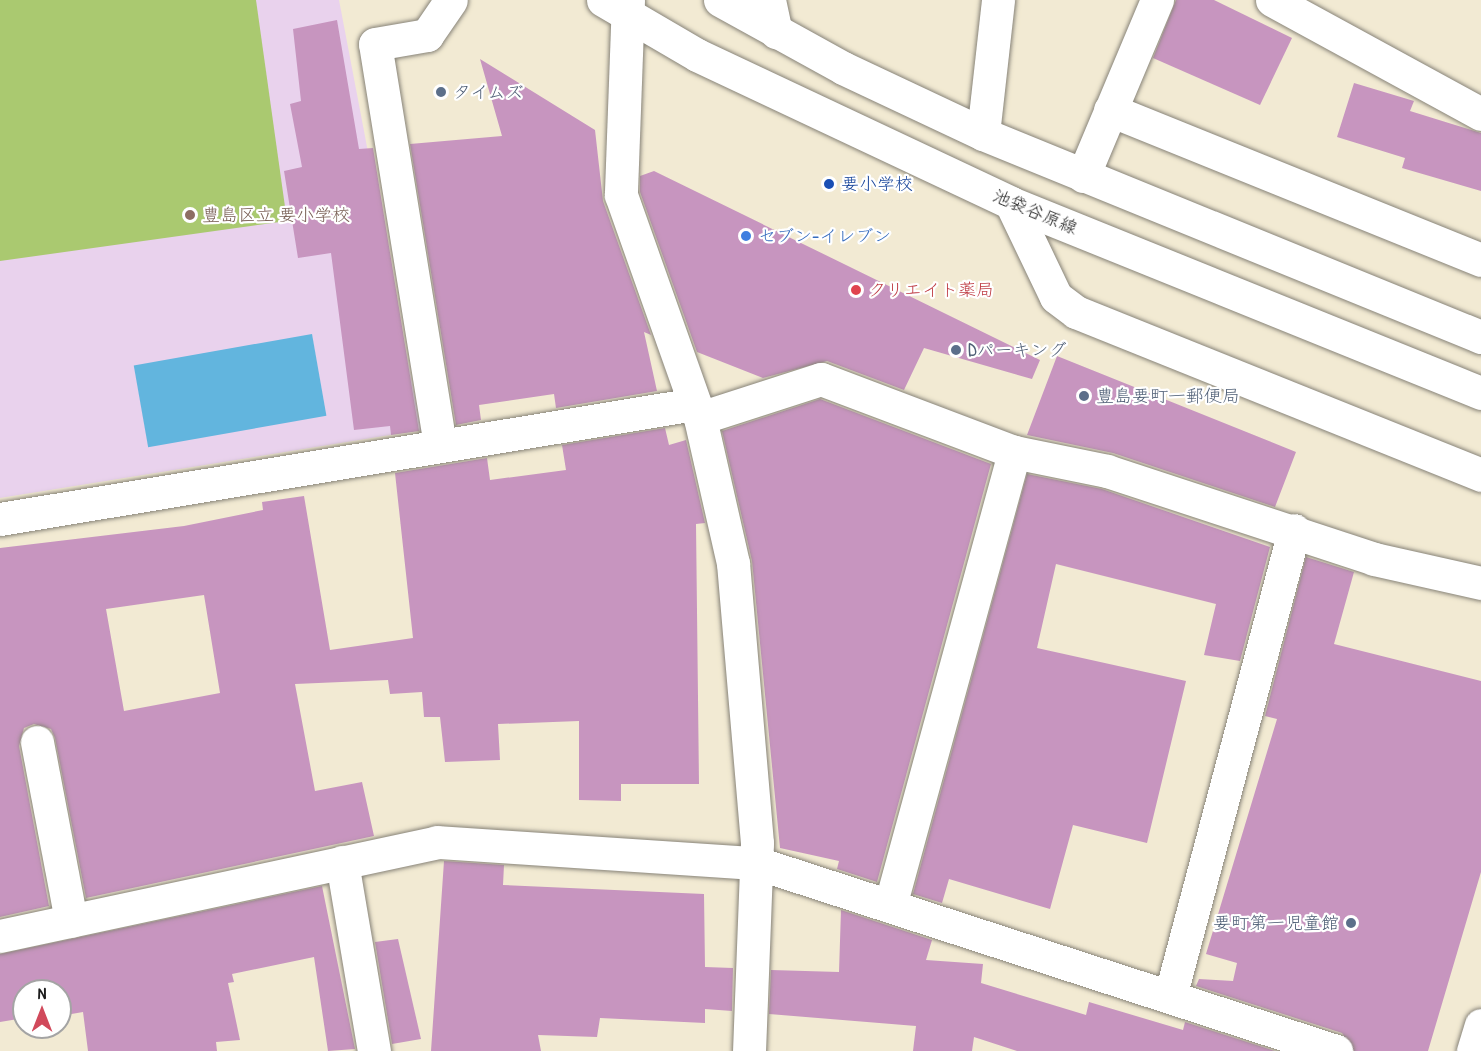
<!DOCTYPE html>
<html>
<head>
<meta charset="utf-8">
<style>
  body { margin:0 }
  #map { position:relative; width:1481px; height:1051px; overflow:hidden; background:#f2ead3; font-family:"Patrick Hand","Klee One",sans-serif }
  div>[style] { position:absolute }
  .built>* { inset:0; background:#e9d2ed }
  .green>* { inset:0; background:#aac970 }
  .water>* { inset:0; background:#62b5de; transform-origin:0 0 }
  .building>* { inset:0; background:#c795bf }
  .roads { filter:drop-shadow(0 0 2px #878378) drop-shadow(0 0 2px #878378) }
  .minor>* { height:33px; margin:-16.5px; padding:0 16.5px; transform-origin:16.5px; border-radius:16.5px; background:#fff }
  .major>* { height:33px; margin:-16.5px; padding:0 16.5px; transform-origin:16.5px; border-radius:16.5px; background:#fff }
  .dots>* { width:16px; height:16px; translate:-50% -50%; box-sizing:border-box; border:3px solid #fff; border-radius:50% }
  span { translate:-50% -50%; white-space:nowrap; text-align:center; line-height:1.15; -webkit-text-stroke:4.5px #fff; paint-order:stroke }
  .service-label { font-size:18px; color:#4e5e75 }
  .left { translate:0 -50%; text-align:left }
  .right { translate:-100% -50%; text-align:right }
  .transit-label { font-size:18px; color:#164399 }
  .street-label { font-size:18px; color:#1c1c1c }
  .education-label { font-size:18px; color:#785e54 }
  .shop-label { font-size:18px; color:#366cbe }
  .health-label { font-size:18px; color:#be3a42 }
  .north { position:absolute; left:12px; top:979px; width:60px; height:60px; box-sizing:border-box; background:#fff; border:2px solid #a4a4a4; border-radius:50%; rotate:0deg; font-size:16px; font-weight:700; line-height:24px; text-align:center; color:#1c1c1c }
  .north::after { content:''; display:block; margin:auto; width:21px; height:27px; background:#d1495b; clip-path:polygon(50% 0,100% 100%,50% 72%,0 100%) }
</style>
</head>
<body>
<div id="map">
  <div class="built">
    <div style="clip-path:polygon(0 0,339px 0,421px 430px,0 498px)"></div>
  </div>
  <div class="green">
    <div style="clip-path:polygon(0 0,256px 0,287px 221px,0 261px)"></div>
  </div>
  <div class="water">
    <div style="left:312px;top:334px;width:83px;height:181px;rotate:80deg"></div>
  </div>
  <div class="building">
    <div style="clip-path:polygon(1176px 0,1214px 0,1292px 38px,1260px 105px,1153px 58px)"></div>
    <div style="clip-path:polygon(337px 20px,359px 149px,373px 148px,419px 431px,391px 435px,390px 426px,354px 430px,331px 253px,298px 258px,284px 171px,302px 167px,290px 104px,301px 101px,293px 29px)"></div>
    <div style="clip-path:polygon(480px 59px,595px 130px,603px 201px,651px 335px,644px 332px,657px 391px,556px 408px,554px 394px,479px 405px,481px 420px,456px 425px,410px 144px,502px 136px)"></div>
    <div style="clip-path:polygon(1354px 83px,1414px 101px,1410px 111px,1481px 133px,1481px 191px,1402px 168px,1405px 158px,1337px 137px)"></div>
    <div style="clip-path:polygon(654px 171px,1040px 360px,1032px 379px,924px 348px,904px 390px,827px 361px,763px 378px,697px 352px,640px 192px,640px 176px)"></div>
    <div style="clip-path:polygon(1057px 356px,1296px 452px,1275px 507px,1113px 453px,1027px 435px)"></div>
    <div style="clip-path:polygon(820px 399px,991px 464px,877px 882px,837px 869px,839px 861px,780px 848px,752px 561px,722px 431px)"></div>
    <div style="clip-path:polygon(evenodd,665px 428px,669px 445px,686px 440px,705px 523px,696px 524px,699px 784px,621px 784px,621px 801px,579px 800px,579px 721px,498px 724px,500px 760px,445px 762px,440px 717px,424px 717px,422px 692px,390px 694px,388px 680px,295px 684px,315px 791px,362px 782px,374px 836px,86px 898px,55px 738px,51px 729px,34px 724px,24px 728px,19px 746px,49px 906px,0 917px,0 548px,184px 526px,263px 510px,262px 502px,304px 496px,330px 650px,413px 638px,395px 473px,487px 458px,490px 480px,566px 470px,562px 445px,665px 428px,204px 595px,220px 693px,124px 711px,106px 609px,204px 595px)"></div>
    <div style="clip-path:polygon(1027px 474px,1102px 489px,1270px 547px,1240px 661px,1204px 655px,1216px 604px,1056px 564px,1037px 648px,1186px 681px,1147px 843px,1073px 825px,1050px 909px,949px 879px,942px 903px,913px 894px)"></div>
    <div style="clip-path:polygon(1306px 557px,1354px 572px,1334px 644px,1481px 681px,1481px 872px,1428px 1051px,1354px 1051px,1342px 1033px,1196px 986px,1199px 979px,1233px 981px,1237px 963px,1206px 954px,1277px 719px,1265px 716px)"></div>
    <div style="clip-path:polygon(444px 861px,504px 865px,503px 885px,704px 894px,705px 967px,733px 968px,732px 1011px,705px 1009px,705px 1023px,600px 1018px,597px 1037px,538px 1035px,541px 1051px,431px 1051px)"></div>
    <div style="clip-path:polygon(322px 886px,355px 1049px,328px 1051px,314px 957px,232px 974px,234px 982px,228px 983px,240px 1040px,216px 1042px,217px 1051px,88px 1051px,83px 1012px,60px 1016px,60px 991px,24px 991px,24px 1018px,0 1022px,0 954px)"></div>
    <div style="clip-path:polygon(841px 910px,932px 940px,926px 960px,983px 964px,981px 983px,1086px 1015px,1089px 1002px,1183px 1030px,1185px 1022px,1275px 1051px,1017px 1051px,974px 1037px,972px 1051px,913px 1051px,916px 1026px,769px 1014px,771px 970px,839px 972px)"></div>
    <div style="clip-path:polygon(398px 939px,421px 1039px,392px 1044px,375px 942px)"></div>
  </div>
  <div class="roads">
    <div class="minor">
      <div style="left:628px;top:0;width:195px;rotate:92.1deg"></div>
      <div style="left:621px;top:195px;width:237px;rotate:70.5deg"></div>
      <div style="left:700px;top:418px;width:149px;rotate:77.2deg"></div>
      <div style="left:733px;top:563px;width:281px;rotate:85.1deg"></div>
      <div style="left:757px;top:843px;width:208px;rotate:92.2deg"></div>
      <div style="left:769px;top:0;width:33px;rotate:78deg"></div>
      <div style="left:1272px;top:0;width:238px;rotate:28.6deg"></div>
      <div style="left:1110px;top:110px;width:400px;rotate:22deg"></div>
      <div style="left:983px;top:134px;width:135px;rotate:-83.6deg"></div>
      <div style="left:1083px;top:176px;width:191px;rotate:-67.2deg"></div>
      <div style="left:1011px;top:203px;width:104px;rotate:64.4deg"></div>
      <div style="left:1056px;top:297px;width:25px;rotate:37deg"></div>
      <div style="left:1076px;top:312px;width:437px;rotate:21.9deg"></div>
      <div style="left:700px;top:418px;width:127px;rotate:-17.9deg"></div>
      <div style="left:821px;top:379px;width:206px;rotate:20.7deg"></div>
      <div style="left:1014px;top:452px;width:95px;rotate:11.5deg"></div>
      <div style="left:1107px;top:471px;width:281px;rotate:18.2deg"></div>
      <div style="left:1374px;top:559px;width:110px;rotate:12.6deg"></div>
      <div style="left:440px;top:445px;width:406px;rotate:-99.2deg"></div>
      <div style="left:375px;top:44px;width:53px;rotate:-9.8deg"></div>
      <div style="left:427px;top:35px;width:42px;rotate:-55.6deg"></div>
      <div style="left:0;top:519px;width:704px;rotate:-9.4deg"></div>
      <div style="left:37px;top:742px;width:182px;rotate:79.2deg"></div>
      <div style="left:342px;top:862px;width:192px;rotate:80.4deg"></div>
      <div style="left:890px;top:906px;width:471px;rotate:-74.7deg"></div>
      <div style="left:0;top:936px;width:447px;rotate:-12.1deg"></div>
      <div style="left:437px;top:842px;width:321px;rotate:3.8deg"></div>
      <div style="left:757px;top:863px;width:609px;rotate:17.99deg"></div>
      <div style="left:1170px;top:997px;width:483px;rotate:-75.1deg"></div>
      <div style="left:1473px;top:1051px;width:27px;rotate:-73deg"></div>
    </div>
    <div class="major">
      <div style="left:603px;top:0;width:109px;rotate:30.3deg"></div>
      <div style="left:697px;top:55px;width:347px;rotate:25.2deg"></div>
      <div style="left:1011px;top:203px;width:507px;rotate:22.01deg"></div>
      <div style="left:720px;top:0;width:141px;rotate:28.9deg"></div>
      <div style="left:843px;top:68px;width:155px;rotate:25.2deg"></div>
      <div style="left:983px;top:134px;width:538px;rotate:22.18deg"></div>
    </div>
  </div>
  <div class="dots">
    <div style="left:441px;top:92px;background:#5c6f8a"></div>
    <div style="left:829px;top:184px;background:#1a4fb4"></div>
    <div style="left:190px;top:215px;background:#8d6e63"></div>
    <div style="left:746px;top:236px;background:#3f7fe0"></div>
    <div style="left:856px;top:290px;background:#e0444e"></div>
    <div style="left:956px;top:350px;background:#5c6f8a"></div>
    <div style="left:1084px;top:396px;background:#5c6f8a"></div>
    <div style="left:1351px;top:923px;background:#5c6f8a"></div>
  </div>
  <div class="service-label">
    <span class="left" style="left:453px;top:92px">タイムズ</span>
    <span class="left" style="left:968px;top:350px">Dパーキング</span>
    <span class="left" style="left:1096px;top:396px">豊島要町一郵便局</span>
    <span class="right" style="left:1339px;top:923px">要町第一児童館</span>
  </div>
  <div class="transit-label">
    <span class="left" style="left:841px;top:184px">要小学校</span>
  </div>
  <div class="street-label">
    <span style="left:1035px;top:212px;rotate:23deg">池袋谷原線</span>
  </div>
  <div class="education-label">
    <span class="left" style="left:202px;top:215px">豊島区立 要小学校</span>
  </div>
  <div class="shop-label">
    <span class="left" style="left:758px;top:236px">セブン-イレブン</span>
  </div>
  <div class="health-label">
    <span class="left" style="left:868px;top:290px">クリエイト薬局</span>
  </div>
  <div class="north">N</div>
</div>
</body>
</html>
